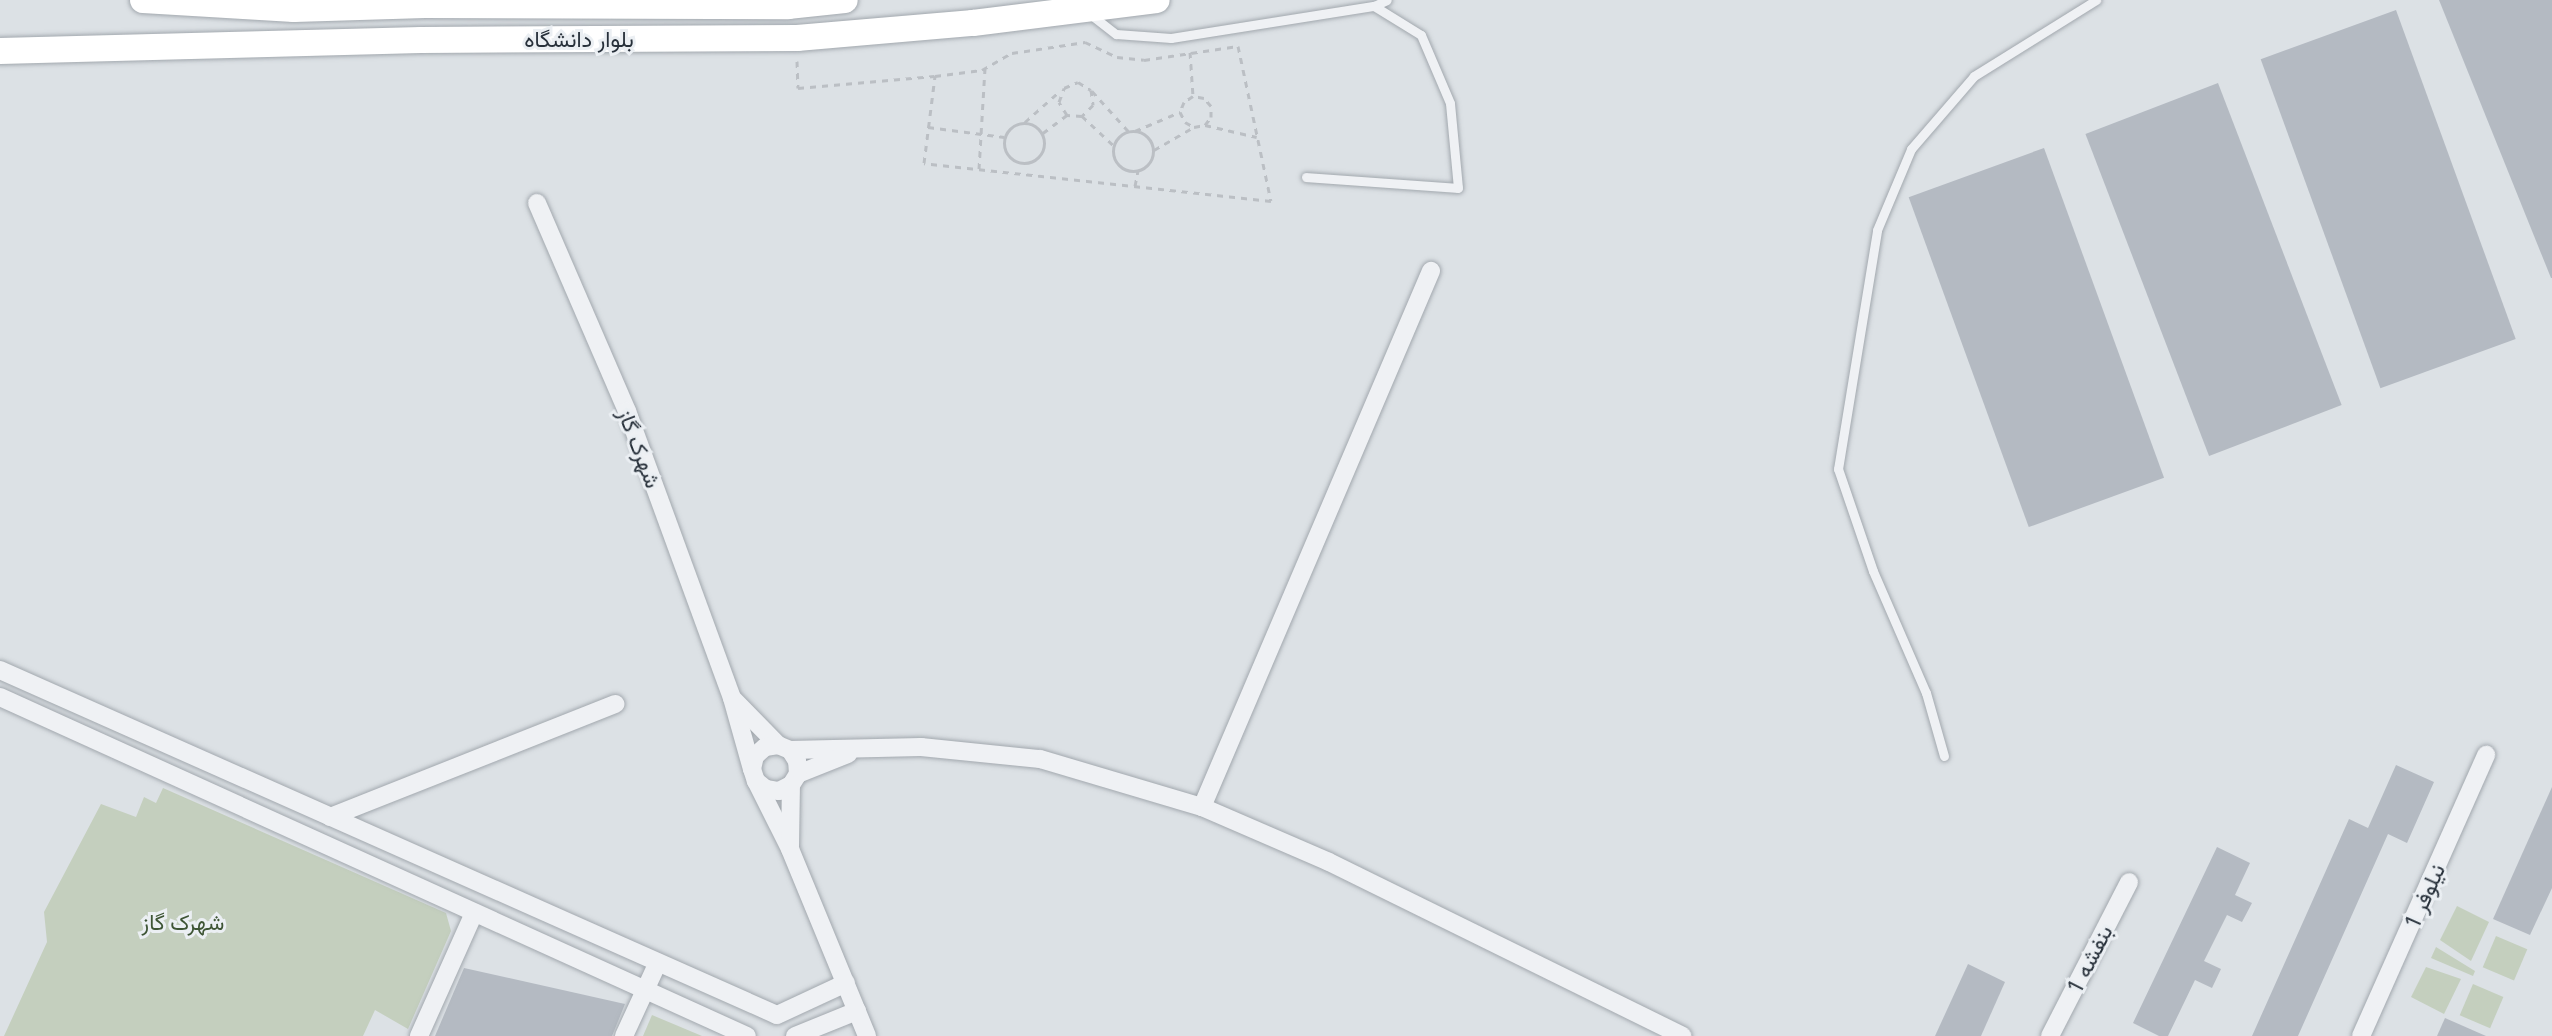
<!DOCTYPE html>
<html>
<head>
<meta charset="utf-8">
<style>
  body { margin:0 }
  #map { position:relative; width:2552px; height:1036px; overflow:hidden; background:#dce1e5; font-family:"Noto Sans",Vazirmatn,sans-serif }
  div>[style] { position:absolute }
  .green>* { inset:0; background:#c4cfbe; transform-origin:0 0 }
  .building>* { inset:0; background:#b4bac2; transform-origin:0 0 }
  .path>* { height:3px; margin-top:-1.5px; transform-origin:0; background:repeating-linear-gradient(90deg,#bbbfc4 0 6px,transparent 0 12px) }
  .path>.ring { margin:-1.5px; padding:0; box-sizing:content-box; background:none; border:3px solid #bbbfc4; border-radius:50% }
  .roads { filter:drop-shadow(0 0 2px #a2a8ae) drop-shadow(0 0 2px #a2a8ae) }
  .lane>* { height:9px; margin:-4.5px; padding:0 4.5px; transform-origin:4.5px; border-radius:4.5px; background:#eff1f4 }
  .street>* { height:18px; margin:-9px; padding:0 9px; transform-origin:9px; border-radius:9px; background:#eff1f4 }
  .secondary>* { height:26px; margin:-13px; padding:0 13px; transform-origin:13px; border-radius:13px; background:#fff }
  span { translate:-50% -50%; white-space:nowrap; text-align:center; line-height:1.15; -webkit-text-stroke:6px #ebeff3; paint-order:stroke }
  .street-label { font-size:22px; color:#27303a }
  .park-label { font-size:22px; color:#3e5535 }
</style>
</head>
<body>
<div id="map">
  <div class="green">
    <div style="clip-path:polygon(163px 788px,446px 913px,451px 931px,408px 1029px,375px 1010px,363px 1036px,4px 1036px,47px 942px,44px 912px,101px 804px,136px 817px,144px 797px,156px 803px)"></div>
    <div style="clip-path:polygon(2457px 906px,2489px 922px,2471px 961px,2440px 940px)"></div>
    <div style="left:2496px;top:936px;width:34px;height:34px;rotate:23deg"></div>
    <div style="clip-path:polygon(2436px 947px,2475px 971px,2473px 976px,2431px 958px)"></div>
    <div style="clip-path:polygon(2426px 967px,2461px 979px,2444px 1014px,2411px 997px)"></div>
    <div style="left:2473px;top:984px;width:33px;height:34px;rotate:23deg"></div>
    <div style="clip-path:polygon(652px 1015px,702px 1036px,643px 1036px)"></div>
  </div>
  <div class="building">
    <div style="clip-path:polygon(2439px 0,2552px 0,2552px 278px,2551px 278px)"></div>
    <div style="left:2396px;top:10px;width:350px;height:144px;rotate:70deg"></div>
    <div style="left:2218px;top:83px;width:345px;height:142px;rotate:69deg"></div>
    <div style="left:2044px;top:148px;width:351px;height:144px;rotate:70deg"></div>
    <div style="clip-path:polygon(2396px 765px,2434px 782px,2407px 843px,2388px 834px,2298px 1036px,2252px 1036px,2349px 819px,2368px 828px)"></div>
    <div style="clip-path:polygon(2552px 787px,2552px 888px,2530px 935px,2493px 919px)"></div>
    <div style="clip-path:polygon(2217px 847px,2250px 863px,2235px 895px,2252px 903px,2242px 922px,2227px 915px,2204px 961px,2221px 969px,2212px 988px,2195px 980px,2168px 1036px,2159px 1036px,2133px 1023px)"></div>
    <div style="clip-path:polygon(1968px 964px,2005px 982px,1981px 1036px,1935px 1036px)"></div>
    <div style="clip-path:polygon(464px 968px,625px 1004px,612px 1036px,435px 1036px)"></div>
    <div style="clip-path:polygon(2445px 1018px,2486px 1036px,2437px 1036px)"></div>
  </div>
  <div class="path">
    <div style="left:1085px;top:42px;width:35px;rotate:25deg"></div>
    <div style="left:1117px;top:57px;width:27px;rotate:6deg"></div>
    <div style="left:1144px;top:60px;width:95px;rotate:-8.5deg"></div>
    <div style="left:1238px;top:46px;width:158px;rotate:78deg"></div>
    <div style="left:1271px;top:201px;width:349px;rotate:-173.8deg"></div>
    <div style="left:924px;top:163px;width:88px;rotate:-82.8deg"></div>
    <div style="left:935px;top:76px;width:47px;rotate:-7.3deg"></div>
    <div style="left:982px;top:70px;width:34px;rotate:-30deg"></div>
    <div style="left:1012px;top:53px;width:74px;rotate:-8.6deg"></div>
    <div style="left:1190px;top:52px;width:44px;rotate:86.1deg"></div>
    <div style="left:797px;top:61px;width:27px;rotate:88deg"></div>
    <div style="left:798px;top:88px;width:137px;rotate:-5deg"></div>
    <div style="left:1078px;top:82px;width:15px;rotate:32deg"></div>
    <div style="left:1091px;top:90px;width:15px;rotate:82deg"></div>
    <div style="left:1093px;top:105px;width:16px;rotate:135deg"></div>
    <div style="left:1082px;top:116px;width:15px;rotate:-176deg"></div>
    <div style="left:1067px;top:115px;width:15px;rotate:-122deg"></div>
    <div style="left:1059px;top:102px;width:15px;rotate:-70deg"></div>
    <div style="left:1064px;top:88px;width:15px;rotate:-23deg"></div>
    <div style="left:1092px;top:91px;width:55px;rotate:47.9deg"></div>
    <div style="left:1082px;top:116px;width:42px;rotate:43.1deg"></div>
    <div style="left:1025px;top:122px;width:48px;rotate:-41.6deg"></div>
    <div class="ring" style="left:1004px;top:123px;width:37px;height:37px"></div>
    <div style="left:1205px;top:125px;width:10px;rotate:-53deg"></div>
    <div style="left:1211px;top:117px;width:11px;rotate:-90deg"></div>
    <div style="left:1211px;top:106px;width:11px;rotate:-131deg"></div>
    <div style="left:1204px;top:98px;width:11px;rotate:-170deg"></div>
    <div style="left:1193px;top:96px;width:11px;rotate:146deg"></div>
    <div style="left:1184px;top:102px;width:11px;rotate:112deg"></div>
    <div style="left:1180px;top:112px;width:11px;rotate:63deg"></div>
    <div style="left:1185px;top:122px;width:10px;rotate:29deg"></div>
    <div style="left:1194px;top:127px;width:11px;rotate:-10deg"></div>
    <div style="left:1205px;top:125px;width:53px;rotate:13deg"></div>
    <div style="left:928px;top:127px;width:77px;rotate:7.5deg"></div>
    <div style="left:1135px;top:131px;width:49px;rotate:-22.9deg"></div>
    <div class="ring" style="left:1113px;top:131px;width:37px;height:37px"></div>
    <div style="left:1043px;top:133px;width:30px;rotate:-37deg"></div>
    <div style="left:1154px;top:150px;width:46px;rotate:-29.9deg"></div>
    <div style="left:979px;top:169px;width:100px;rotate:-86.6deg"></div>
    <div style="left:1135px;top:186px;width:15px;rotate:-79deg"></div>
  </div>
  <div class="roads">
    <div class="lane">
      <div style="left:1090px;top:14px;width:33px;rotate:38deg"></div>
      <div style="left:1116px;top:34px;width:55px;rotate:4.2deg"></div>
      <div style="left:1171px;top:38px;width:206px;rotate:-9deg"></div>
      <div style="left:1374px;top:6px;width:14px;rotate:-25deg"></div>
      <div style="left:1306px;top:177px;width:152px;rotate:4.1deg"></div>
      <div style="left:1458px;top:188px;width:85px;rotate:-95.4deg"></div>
      <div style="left:1450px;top:103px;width:74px;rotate:-113.1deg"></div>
      <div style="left:1421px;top:35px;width:55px;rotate:-148.3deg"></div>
      <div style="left:1944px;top:756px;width:66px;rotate:-105.9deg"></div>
      <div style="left:1926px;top:693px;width:133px;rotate:-113.5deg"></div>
      <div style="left:1873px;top:571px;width:108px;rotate:-108.9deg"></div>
      <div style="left:1838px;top:469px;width:242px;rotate:-80.7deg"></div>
      <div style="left:1877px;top:230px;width:88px;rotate:-67.2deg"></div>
      <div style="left:1911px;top:149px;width:96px;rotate:-49.2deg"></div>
      <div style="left:1974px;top:76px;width:144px;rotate:-31.9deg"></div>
    </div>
    <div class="street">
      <div style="left:537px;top:203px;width:227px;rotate:66.6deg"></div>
      <div style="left:627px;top:411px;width:306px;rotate:69.9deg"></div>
      <div style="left:732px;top:698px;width:74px;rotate:74.3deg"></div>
      <div style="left:0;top:670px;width:850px;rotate:23.94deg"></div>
      <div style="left:777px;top:1015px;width:76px;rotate:-24.9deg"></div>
      <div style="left:0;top:697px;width:820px;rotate:24.41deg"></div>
      <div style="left:734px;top:700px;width:63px;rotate:45.6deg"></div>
      <div style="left:790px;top:750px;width:131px;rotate:-1.3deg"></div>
      <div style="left:921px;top:747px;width:120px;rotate:5.8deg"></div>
      <div style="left:1040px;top:759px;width:169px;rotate:16.5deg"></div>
      <div style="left:1202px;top:807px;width:138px;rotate:23.4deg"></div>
      <div style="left:1329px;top:862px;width:394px;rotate:26.2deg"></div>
      <div style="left:798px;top:774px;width:54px;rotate:-21.8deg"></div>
      <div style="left:756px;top:781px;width:76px;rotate:63.4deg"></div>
      <div style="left:790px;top:849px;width:202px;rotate:67.6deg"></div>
      <div style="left:1202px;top:807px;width:583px;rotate:-66.87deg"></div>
      <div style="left:330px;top:817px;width:307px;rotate:-21.6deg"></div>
      <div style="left:790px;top:846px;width:61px;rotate:-89.1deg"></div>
      <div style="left:791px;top:785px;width:13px;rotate:-58deg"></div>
      <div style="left:798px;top:774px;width:13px;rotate:-94deg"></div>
      <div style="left:797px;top:761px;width:13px;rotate:-122deg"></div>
      <div style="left:790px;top:750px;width:13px;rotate:-157deg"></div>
      <div style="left:778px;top:745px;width:13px;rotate:171deg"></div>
      <div style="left:765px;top:747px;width:13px;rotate:138deg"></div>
      <div style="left:755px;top:756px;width:13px;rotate:103deg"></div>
      <div style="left:752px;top:769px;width:13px;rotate:72deg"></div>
      <div style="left:756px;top:781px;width:13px;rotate:39deg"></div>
      <div style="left:766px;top:789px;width:13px;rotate:9deg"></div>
      <div style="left:779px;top:791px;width:13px;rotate:-27deg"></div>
      <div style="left:419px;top:1036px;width:135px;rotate:-65.9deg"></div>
      <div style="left:624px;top:1036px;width:81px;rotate:-65.3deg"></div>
      <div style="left:795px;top:1036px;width:67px;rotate:-22deg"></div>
      <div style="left:2050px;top:1036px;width:173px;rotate:-62.8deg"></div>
      <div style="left:2361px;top:1036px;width:308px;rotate:-66deg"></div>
    </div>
    <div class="secondary">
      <div style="left:143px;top:0;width:151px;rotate:3.4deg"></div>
      <div style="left:294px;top:9px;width:131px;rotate:-1.7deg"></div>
      <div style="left:425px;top:5px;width:363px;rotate:0.2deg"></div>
      <div style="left:788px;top:6px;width:57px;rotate:-6deg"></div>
      <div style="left:0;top:51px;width:421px;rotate:-1.5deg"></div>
      <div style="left:421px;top:40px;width:376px;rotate:-0.3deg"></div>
      <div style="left:797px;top:38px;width:177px;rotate:-4.9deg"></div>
      <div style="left:973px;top:23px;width:185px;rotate:-7.1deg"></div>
    </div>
  </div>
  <div class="street-label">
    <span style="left:579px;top:39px">بلوار دانشگاه</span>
    <span style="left:640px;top:448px;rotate:69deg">شهرک گاز</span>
    <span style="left:2424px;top:896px;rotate:-66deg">نیلوفر 1</span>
    <span style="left:2089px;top:959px;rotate:-63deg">بنفشه 1</span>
  </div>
  <div class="park-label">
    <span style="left:183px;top:922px">شهرک گاز</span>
  </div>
</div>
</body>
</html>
